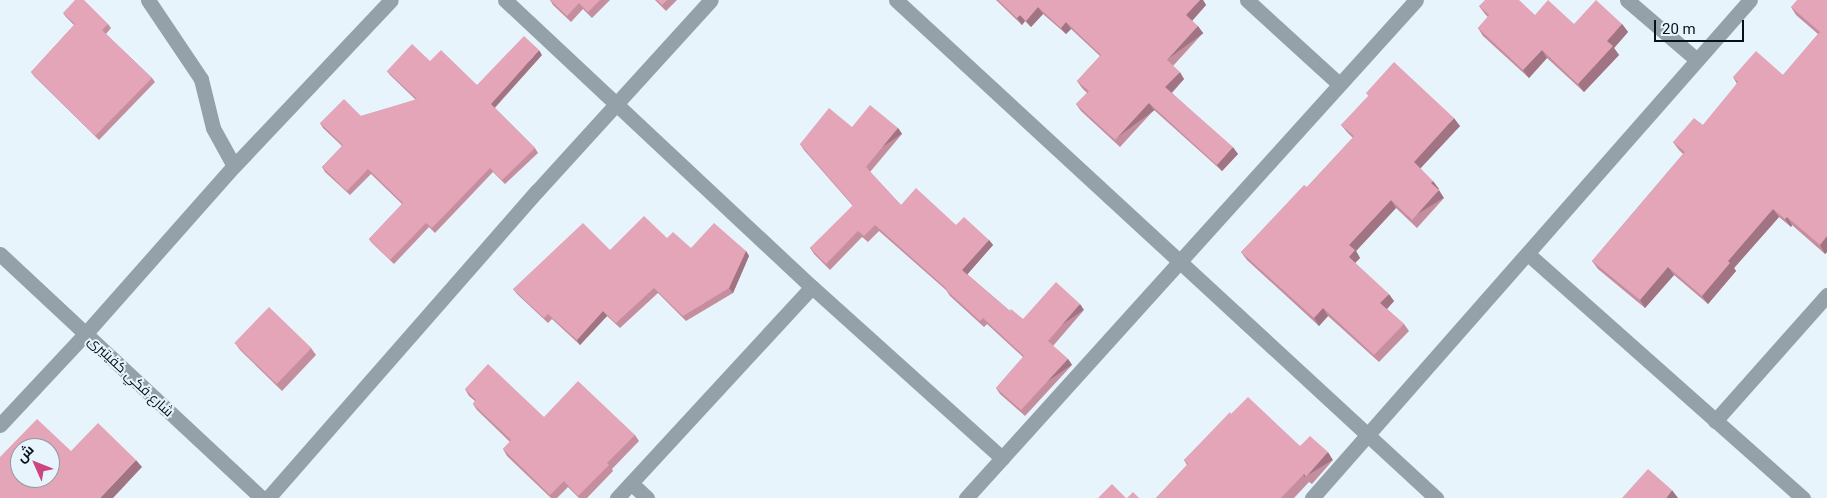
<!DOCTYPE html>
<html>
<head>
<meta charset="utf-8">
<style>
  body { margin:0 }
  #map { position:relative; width:1827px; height:498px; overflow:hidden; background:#e8f4fb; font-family:Roboto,Cairo,sans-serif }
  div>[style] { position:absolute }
  .minor>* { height:15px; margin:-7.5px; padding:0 7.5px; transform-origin:7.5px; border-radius:7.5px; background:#94a1a8 }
  .wall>* { inset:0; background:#c48e9f }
  .shaded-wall>* { inset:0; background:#a07482; transform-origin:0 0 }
  .building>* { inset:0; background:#e4a5b9; transform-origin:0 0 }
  span { translate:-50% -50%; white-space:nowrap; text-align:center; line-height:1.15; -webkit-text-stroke:4px #e8f4fb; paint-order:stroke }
  .street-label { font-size:14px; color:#071117 }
  .north { position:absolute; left:10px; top:438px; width:50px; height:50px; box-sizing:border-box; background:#e8f4fb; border:1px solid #8e99a0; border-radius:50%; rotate:314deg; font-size:14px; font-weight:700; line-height:20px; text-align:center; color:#071117 }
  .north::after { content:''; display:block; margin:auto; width:18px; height:22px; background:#cd447e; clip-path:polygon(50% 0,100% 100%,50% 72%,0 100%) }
  .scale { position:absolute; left:1654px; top:20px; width:90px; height:22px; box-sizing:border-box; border:2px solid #071117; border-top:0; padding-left:6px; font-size:15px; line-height:18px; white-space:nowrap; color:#071117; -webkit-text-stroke:4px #e8f4fb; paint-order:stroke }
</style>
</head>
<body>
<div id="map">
  <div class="minor">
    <div style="left:148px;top:0;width:95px;rotate:56.1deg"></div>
    <div style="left:201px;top:79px;width:50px;rotate:76.2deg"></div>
    <div style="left:213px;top:128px;width:43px;rotate:61.1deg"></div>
    <div style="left:505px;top:0;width:420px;rotate:43.1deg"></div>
    <div style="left:812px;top:287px;width:256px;rotate:42deg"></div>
    <div style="left:896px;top:0;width:735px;rotate:42.68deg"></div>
    <div style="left:1247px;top:0;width:125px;rotate:42.4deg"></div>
    <div style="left:1627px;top:0;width:92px;rotate:40.6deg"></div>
    <div style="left:0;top:254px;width:358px;rotate:43deg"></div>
    <div style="left:1528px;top:254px;width:368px;rotate:41.6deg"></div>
    <div style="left:1715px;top:421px;width:169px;rotate:-48.4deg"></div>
    <div style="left:0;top:425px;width:126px;rotate:-46.9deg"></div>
    <div style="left:86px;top:333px;width:223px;rotate:-48.5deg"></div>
    <div style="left:234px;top:166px;width:228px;rotate:-46.6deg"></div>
    <div style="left:631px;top:483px;width:22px;rotate:43deg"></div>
    <div style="left:268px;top:498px;width:408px;rotate:-48.8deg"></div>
    <div style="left:537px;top:191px;width:258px;rotate:-47.7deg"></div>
    <div style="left:617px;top:498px;width:287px;rotate:-47.3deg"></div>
    <div style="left:966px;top:498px;width:671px;rotate:-47.9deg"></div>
    <div style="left:1312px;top:498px;width:663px;rotate:-48.67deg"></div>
  </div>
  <div class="wall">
    <div style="clip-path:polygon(550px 0,610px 0,592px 18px,583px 9px,571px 22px,553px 5px)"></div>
    <div style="clip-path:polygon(655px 0,677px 0,666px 11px)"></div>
    <div style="clip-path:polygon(996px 0,1203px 0,1206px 5px,1192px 21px,1203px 33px,1173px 66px,1184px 79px,1172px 93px,1238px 154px,1222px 171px,1154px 110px,1120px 147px,1081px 111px,1076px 104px,1087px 93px,1082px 88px,1077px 81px,1100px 56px,1071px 29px,1066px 34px,1043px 14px,1031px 27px,1025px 21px,1022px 25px)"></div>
    <div style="clip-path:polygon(1827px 0,1827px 252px,1825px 254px,1792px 225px,1791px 227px,1779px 217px,1734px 268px,1736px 271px,1708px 304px,1674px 275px,1645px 308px,1598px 269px,1592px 261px,1683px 154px,1679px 150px,1673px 142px,1703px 125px,1737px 84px,1733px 77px,1783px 75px,1818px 34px,1796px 15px,1791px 7px)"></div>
    <div style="clip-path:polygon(1479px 6px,1535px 15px,1574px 24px,1622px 24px,1628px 32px,1614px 48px,1619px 55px,1584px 92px,1547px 58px,1529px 78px,1483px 36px,1478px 28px,1488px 17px,1485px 14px)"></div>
    <div style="clip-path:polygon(63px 13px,108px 24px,111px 28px,106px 34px,152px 78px,155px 82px,99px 140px,34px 76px,31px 72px,74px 25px,66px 17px)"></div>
    <div style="clip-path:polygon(542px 55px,495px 108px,535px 148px,538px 153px,505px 184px,493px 172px,435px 233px,429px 227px,394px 264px,372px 243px,369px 239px,402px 204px,371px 174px,350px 195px,325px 172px,322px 167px,342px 146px,323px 128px,320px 123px,361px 116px,416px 100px,390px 75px,387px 71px,430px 61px,477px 85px)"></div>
    <div style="clip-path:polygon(1366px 93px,1460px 126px,1420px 168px,1439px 189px,1438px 190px,1444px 198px,1417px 228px,1396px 208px,1356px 251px,1360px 258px,1355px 263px,1394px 301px,1387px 309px,1404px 324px,1409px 331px,1379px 362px,1328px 316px,1319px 326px,1247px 260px,1241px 252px,1307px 187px,1353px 138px,1347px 132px,1341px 125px,1369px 96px)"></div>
    <div style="clip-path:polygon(852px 127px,898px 128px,902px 134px,870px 172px,901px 205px,956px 225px,989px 240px,993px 245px,967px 274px,1010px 311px,1023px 319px,1084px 310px,1053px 346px,1068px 359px,1072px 365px,1025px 416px,1000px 394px,996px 388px,1023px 357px,987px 324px,984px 327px,950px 296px,946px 290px,879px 231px,868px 242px,862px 237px,830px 270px,814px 254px,810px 248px,853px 206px,804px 150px,800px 144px)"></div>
    <div style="clip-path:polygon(667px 238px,691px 248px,746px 251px,749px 256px,733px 293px,686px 321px,658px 293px,620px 328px,607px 316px,580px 345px,552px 319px,548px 323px,517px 294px,513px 289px,610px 250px)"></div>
    <div style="clip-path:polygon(235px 343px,311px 348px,316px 355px,282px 391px,240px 350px)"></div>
    <div style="clip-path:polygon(465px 389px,544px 417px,635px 435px,639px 441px,612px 469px,613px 471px,587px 498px,579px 498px,568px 487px,557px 498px,551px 498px,507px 456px,503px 449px,510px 442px,477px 410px,473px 404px,475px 401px,469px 396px)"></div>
    <div style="clip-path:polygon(1231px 414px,1300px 446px,1333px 460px,1312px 484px,1309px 482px,1294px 498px,1156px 498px,1187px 465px,1184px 460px)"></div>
  </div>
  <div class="shaded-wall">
    <div style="clip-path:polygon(1200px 0,1203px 0,1206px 5px,1191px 22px,1186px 15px)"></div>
    <div style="clip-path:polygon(1038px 7px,1043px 14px,1031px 27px,1026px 21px)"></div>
    <div style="clip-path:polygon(1020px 15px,1025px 21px,1022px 25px,1017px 18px)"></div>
    <div style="clip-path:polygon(1066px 22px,1071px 29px,1066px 34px,1061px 28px)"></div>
    <div style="clip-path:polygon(1622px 24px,1628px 32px,1614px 48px,1619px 55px,1584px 92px,1578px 84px,1607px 41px)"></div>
    <div style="left:1198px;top:26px;width:9px;height:46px;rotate:54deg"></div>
    <div style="clip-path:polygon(539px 50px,542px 55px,494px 108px,491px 104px)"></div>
    <div style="clip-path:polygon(1542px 50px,1547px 58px,1529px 78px,1523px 70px)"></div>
    <div style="clip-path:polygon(1180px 72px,1184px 79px,1170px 94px,1165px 87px)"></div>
    <div style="left:1149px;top:103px;width:9px;height:50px;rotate:54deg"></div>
    <div style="clip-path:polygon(1454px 118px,1460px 126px,1419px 170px,1414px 162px)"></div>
    <div style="left:898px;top:128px;width:7px;height:50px;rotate:56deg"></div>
    <div style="clip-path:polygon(1233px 147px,1238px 154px,1222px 171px,1217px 165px)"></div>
    <div style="left:1433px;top:181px;width:10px;height:3px;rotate:53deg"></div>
    <div style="left:1439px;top:190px;width:9px;height:40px;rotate:58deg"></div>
    <div style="clip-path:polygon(1391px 200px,1396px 208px,1356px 251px,1360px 258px,1354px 264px,1349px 257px,1349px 245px)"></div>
    <div style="clip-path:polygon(1773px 209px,1779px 217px,1734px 268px,1736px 271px,1708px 304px,1702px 296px,1728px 261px)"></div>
    <div style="clip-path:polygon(1787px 217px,1792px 225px,1791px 227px,1785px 219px)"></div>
    <div style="clip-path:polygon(1827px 236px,1827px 252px,1825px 254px,1820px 245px)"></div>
    <div style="clip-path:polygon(989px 240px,993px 245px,966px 276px,962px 270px)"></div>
    <div style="clip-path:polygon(746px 251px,749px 256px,733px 293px,729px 288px)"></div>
    <div style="clip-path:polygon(1668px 267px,1674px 275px,1645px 308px,1640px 300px)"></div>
    <div style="clip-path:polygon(1389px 294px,1394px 301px,1386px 310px,1380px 303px)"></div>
    <div style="left:1080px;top:304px;width:7px;height:49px;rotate:56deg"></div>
    <div style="clip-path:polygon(1323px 308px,1328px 316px,1319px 326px,1314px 318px)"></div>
    <div style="clip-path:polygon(603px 311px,607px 316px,580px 345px,577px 340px)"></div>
    <div style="left:1068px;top:359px;width:7px;height:69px;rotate:56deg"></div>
    <div style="left:1328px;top:452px;width:9px;height:33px;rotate:58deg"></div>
    <div style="clip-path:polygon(136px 460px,142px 467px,113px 498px,100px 498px)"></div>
    <div style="clip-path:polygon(1672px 490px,1678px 498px,1666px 498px)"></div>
  </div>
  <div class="building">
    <div style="clip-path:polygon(75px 0,84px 0,108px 24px,102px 30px,152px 78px,95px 136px,31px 72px,75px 24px,63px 13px)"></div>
    <div style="clip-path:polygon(550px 0,600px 0,588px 12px,579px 3px,567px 16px)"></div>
    <div style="clip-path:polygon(657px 0,667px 0,662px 5px)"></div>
    <div style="clip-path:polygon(998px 0,1200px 0,1186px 15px,1198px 26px,1167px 60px,1180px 72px,1165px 87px,1233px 147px,1217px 165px,1149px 103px,1115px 140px,1076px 104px,1089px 91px,1077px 81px,1101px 55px,1066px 22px,1061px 28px,1038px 7px,1026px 21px,1020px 15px,1017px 18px)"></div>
    <div style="clip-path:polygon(1485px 0,1519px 0,1535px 15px,1548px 0,1574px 24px,1596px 0,1622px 24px,1607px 41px,1613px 46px,1578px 84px,1542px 50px,1523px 70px,1478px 28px,1489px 15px,1479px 6px)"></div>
    <div style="clip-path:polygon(1797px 0,1827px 0,1827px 236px,1820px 245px,1787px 217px,1785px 219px,1773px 209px,1728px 261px,1730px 263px,1702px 296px,1668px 267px,1640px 300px,1592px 261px,1685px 152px,1673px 142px,1694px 118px,1703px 125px,1738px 82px,1733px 77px,1756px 51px,1783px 75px,1820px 32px,1791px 7px)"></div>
    <div style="clip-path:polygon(524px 36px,539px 50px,491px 104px,535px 148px,502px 180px,490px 168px,432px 228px,426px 223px,390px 260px,369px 239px,403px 203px,368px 169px,347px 191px,322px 167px,343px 145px,320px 123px,344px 99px,361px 116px,417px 99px,387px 71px,412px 44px,430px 61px,441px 50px,477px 85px)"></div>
    <div style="clip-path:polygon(1394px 62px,1454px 118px,1414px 162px,1433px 181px,1431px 183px,1439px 190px,1412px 220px,1391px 200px,1349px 245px,1355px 250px,1349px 257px,1389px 294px,1380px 303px,1404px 324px,1374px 355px,1323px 308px,1314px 318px,1241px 252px,1304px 185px,1307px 187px,1354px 136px,1341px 125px,1369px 95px,1366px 93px)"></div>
    <div style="clip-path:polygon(870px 105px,898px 128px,866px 167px,901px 205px,916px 188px,956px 225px,964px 217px,989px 240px,962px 270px,1010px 311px,1011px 309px,1023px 319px,1056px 282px,1080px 304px,1048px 341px,1068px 359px,1021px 410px,996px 388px,1024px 356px,983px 318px,980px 321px,946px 290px,947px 289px,875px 225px,864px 236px,858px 231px,826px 264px,810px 248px,853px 205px,800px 144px,829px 108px,852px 127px)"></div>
    <div style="clip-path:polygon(644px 216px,667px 238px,673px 232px,691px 248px,714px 223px,746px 251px,729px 288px,683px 316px,654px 288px,616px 323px,603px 311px,577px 340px,548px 314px,544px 318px,513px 289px,583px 223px,610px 250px)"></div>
    <div style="left:269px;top:307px;width:59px;height:50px;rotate:44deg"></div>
    <div style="clip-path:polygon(488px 364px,544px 417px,578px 381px,635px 435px,607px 463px,609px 465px,578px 496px,564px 481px,550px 495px,503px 449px,511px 440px,473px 404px,476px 400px,465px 389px)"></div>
    <div style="clip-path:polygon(1248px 397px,1300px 446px,1310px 436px,1328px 452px,1306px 477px,1304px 474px,1281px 498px,1156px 498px,1188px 464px,1184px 460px,1230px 412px,1231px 414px)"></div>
    <div style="clip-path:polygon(evenodd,37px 419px,71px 451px,98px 423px,136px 460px,100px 498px,0 498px,0 457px,37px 419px,20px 448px,50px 448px,50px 478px,20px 478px,20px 448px)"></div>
    <div style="clip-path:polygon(1648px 469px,1672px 490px,1666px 498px,1622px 498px)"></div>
    <div style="clip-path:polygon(1112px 484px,1126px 498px,1098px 498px)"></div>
    <div style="clip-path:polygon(1133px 492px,1139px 498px,1127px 498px)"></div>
  </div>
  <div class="street-label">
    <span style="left:131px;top:376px;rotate:43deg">شارع فكي كفيتيرى</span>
  </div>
  <div class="north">ش</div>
  <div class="scale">20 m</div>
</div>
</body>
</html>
